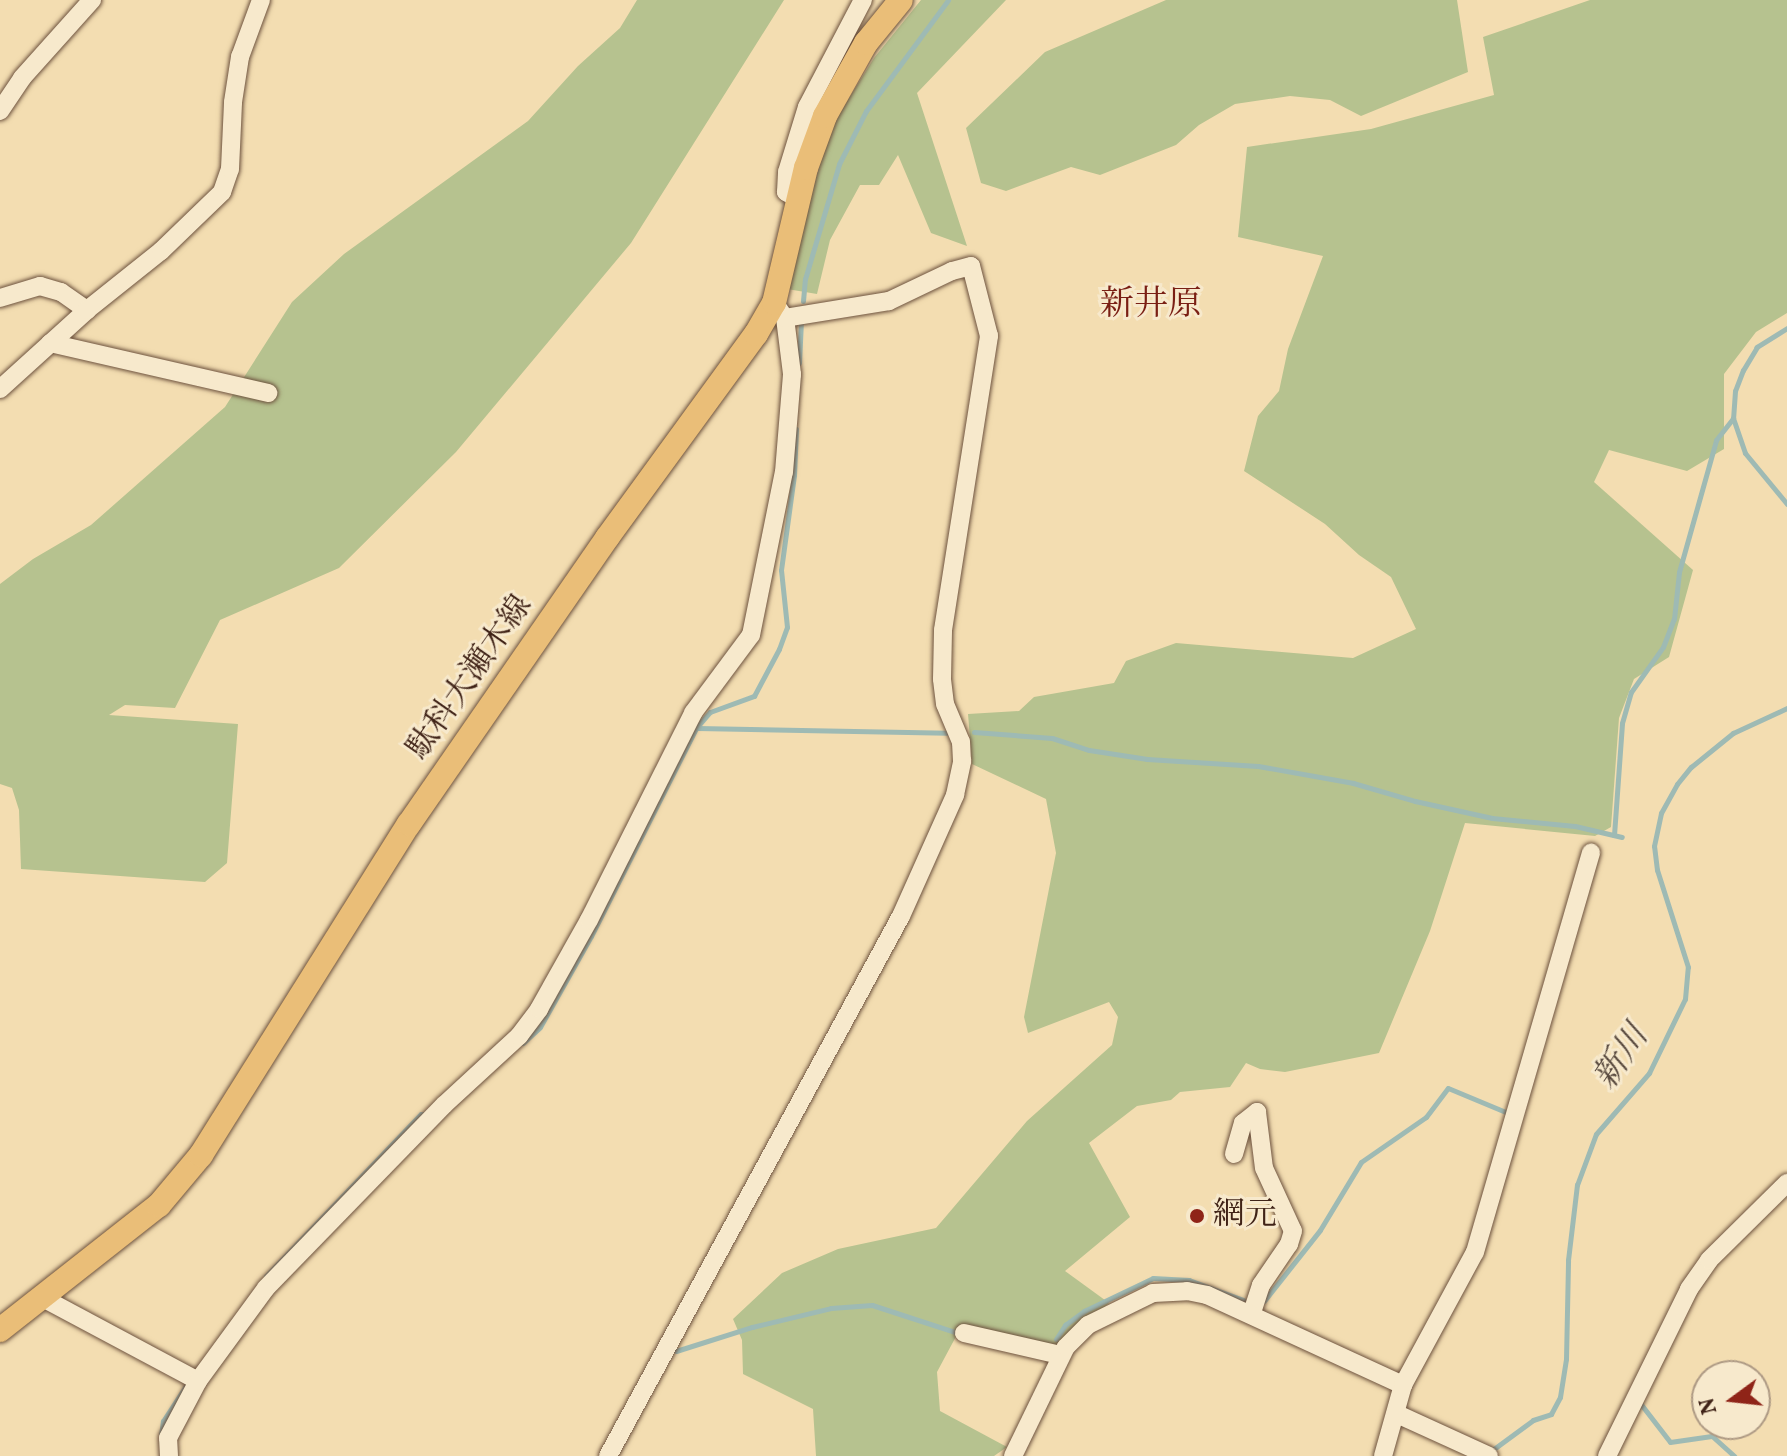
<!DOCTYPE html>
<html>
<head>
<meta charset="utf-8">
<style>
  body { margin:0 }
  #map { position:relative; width:1787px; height:1456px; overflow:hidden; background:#f3ddb1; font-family:Vollkorn,"Noto Serif JP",serif }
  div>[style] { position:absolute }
  .green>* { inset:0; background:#b6c28f }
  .stream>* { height:5px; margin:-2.5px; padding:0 2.5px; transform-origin:2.5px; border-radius:2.5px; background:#9ebab4 }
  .roads { filter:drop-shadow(0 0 2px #6d523e) drop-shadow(0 0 2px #6d523e) }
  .minor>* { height:18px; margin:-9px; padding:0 9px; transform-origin:9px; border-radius:9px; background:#f7e9cc }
  .major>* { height:24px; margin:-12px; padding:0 12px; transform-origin:12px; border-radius:12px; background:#eabe78 }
  .dots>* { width:22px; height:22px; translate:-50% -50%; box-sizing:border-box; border:4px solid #f7e9cc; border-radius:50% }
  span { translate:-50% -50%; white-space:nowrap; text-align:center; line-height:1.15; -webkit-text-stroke:6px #f7e9cc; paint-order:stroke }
  .street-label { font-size:32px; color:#402317 }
  .poi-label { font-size:32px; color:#402317 }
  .left { translate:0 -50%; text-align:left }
  .neighbourhood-label { font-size:34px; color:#7a1f14 }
  .water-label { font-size:34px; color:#58493e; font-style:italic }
  .north { position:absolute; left:1691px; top:1360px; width:80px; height:80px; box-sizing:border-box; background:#f7e9cc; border:2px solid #ae9a84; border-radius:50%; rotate:255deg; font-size:22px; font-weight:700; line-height:32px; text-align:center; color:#402317 }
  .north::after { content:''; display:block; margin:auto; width:28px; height:36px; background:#8f2418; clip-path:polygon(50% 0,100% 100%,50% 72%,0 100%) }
</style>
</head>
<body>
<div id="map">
  <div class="green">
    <div style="clip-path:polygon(637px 0,784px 0,631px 243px,456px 452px,339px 568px,220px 620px,175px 708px,125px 705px,109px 715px,238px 724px,227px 863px,205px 882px,21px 869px,19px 810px,12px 788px,0 784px,0 584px,33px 559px,91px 525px,225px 407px,292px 302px,344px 254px,528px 121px,578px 66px,620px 28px)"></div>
    <div style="clip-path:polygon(921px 0,1006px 0,917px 93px,967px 246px,931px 233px,898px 155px,879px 185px,860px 185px,830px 240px,817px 294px,787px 289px,801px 229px,831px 127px,874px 58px)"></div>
    <div style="clip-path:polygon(1166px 0,1457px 0,1468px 72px,1361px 116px,1330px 100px,1290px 96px,1235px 104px,1199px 125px,1176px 145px,1100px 175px,1071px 167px,1006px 191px,981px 183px,966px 128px,1045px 52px)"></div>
    <div style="clip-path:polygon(1590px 0,1787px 0,1787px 313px,1756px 332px,1724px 374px,1724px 449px,1687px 471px,1609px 450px,1594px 482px,1693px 570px,1669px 657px,1634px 679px,1619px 718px,1611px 827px,1595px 836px,1465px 823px,1430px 931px,1379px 1053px,1285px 1072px,1260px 1069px,1246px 1063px,1230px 1087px,1180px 1092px,1171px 1100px,1137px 1106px,1089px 1143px,1130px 1217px,1065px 1271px,1109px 1303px,1057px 1350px,960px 1329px,937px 1372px,940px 1411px,1007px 1447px,994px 1456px,816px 1456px,813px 1409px,743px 1374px,742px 1340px,733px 1319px,782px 1273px,838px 1249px,936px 1228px,1027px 1121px,1112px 1045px,1118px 1017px,1109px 1002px,1028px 1033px,1024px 1017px,1056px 853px,1046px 799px,972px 764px,968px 714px,1019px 711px,1034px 697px,1114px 683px,1126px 661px,1176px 643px,1353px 658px,1416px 629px,1391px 577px,1359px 555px,1325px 524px,1244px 471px,1258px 416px,1279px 391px,1288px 349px,1323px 256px,1238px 237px,1247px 147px,1371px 129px,1494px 95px,1483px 37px)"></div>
  </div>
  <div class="stream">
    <div style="left:803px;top:301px;width:22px;rotate:-85deg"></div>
    <div style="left:805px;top:279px;width:120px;rotate:-73.5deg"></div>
    <div style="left:839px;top:164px;width:59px;rotate:-63deg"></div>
    <div style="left:866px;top:111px;width:138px;rotate:-53.5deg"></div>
    <div style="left:1787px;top:328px;width:36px;rotate:148deg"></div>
    <div style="left:1757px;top:347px;width:27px;rotate:121deg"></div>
    <div style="left:1743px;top:370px;width:22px;rotate:111deg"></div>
    <div style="left:1735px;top:391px;width:27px;rotate:94deg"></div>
    <div style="left:1733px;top:418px;width:37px;rotate:71deg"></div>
    <div style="left:1745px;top:453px;width:66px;rotate:50.5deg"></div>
    <div style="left:799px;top:363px;width:42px;rotate:-87.3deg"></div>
    <div style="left:697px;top:728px;width:250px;rotate:1.1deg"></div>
    <div style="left:974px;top:732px;width:78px;rotate:4.4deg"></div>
    <div style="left:1052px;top:738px;width:39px;rotate:18deg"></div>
    <div style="left:1089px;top:750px;width:59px;rotate:8.8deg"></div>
    <div style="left:1147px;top:759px;width:111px;rotate:3.6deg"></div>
    <div style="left:1258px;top:766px;width:97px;rotate:10.1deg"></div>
    <div style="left:1353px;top:783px;width:65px;rotate:16.2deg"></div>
    <div style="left:1415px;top:801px;width:79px;rotate:12.4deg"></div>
    <div style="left:1492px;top:818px;width:83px;rotate:5.5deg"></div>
    <div style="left:1575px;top:826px;width:48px;rotate:13.2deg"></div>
    <div style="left:1614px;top:835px;width:112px;rotate:-85.9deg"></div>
    <div style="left:1622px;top:723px;width:32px;rotate:-74deg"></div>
    <div style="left:1631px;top:692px;width:55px;rotate:-54.6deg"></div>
    <div style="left:1663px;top:647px;width:30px;rotate:-69deg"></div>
    <div style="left:1674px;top:619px;width:47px;rotate:-83.9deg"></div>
    <div style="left:1679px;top:572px;width:137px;rotate:-74.3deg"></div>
    <div style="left:1716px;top:440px;width:28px;rotate:-52deg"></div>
    <div style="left:523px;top:1043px;width:23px;rotate:-43deg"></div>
    <div style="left:540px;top:1027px;width:104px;rotate:-60.7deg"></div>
    <div style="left:591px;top:936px;width:233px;rotate:-63.2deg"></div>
    <div style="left:696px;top:728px;width:21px;rotate:-49deg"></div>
    <div style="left:710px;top:712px;width:47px;rotate:-20deg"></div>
    <div style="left:754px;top:696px;width:53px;rotate:-62deg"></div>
    <div style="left:779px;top:649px;width:23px;rotate:-70deg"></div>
    <div style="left:787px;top:627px;width:57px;rotate:-96deg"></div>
    <div style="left:781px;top:570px;width:96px;rotate:-82.2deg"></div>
    <div style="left:794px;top:475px;width:46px;rotate:-87.5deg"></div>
    <div style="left:266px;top:1276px;width:224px;rotate:-46.3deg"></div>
    <div style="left:421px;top:1114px;width:6px;rotate:9deg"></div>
    <div style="left:1264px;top:1301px;width:90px;rotate:-51.7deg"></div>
    <div style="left:1320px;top:1230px;width:79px;rotate:-58.9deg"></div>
    <div style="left:1361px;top:1162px;width:79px;rotate:-34.7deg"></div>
    <div style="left:1426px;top:1117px;width:36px;rotate:-53deg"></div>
    <div style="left:1448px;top:1088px;width:65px;rotate:22.6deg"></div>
    <div style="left:1056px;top:1339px;width:17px;rotate:-57deg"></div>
    <div style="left:1065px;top:1325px;width:24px;rotate:-36deg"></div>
    <div style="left:1084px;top:1311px;width:76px;rotate:-25.6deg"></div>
    <div style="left:1153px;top:1278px;width:36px;rotate:3deg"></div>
    <div style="left:1189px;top:1280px;width:58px;rotate:20.3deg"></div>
    <div style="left:676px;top:1351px;width:80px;rotate:-17.5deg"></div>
    <div style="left:752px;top:1327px;width:81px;rotate:-13.5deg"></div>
    <div style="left:831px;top:1308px;width:41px;rotate:-4.2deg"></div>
    <div style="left:872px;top:1305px;width:94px;rotate:18deg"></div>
    <div style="left:1640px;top:1403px;width:49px;rotate:52.4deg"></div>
    <div style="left:1670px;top:1442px;width:42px;rotate:-8.1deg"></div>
    <div style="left:1712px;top:1436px;width:30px;rotate:42deg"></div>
    <div style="left:161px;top:1435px;width:14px;rotate:-82deg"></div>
    <div style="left:163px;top:1421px;width:48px;rotate:-57deg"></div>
    <div style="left:1491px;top:1451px;width:52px;rotate:-36.4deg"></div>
    <div style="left:1533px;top:1420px;width:19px;rotate:-18deg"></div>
    <div style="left:1551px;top:1414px;width:19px;rotate:-62deg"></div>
    <div style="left:1560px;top:1397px;width:38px;rotate:-81deg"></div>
    <div style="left:1566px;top:1359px;width:99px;rotate:-88.8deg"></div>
    <div style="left:1568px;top:1260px;width:76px;rotate:-83.2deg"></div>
    <div style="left:1577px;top:1185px;width:54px;rotate:-69.6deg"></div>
    <div style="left:1596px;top:1134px;width:81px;rotate:-49deg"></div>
    <div style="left:1649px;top:1073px;width:82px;rotate:-64.1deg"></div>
    <div style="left:1685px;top:999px;width:32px;rotate:-85deg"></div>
    <div style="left:1688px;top:967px;width:102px;rotate:-107.7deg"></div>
    <div style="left:1657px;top:870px;width:24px;rotate:-97deg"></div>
    <div style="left:1654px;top:846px;width:34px;rotate:-78deg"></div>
    <div style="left:1661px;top:813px;width:33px;rotate:-61deg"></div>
    <div style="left:1677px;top:784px;width:22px;rotate:-51deg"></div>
    <div style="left:1691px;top:767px;width:54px;rotate:-39deg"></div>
    <div style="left:1733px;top:733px;width:60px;rotate:-24.8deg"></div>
  </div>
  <div class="roads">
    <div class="minor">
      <div style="left:0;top:111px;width:40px;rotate:-56deg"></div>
      <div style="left:22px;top:78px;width:105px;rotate:-48.1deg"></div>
      <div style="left:798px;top:199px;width:14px;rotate:-150deg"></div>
      <div style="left:786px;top:192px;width:20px;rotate:-87deg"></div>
      <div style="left:787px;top:172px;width:68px;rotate:-72.9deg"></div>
      <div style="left:807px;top:107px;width:121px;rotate:-62.4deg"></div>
      <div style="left:0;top:298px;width:42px;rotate:-16.7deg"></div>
      <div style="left:40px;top:286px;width:22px;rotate:16deg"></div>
      <div style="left:61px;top:292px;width:32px;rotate:35deg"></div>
      <div style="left:50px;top:343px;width:224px;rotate:12.9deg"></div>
      <div style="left:0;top:389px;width:118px;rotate:-42.2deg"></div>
      <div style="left:87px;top:310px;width:95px;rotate:-38.6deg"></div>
      <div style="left:161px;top:251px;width:85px;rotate:-44deg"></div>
      <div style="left:222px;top:192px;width:24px;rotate:-71deg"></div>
      <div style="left:230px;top:169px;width:67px;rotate:-87.4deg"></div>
      <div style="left:233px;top:102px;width:46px;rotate:-81.2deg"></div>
      <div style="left:240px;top:57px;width:61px;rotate:-69.8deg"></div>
      <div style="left:1234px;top:1154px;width:32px;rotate:-74deg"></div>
      <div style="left:1243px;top:1123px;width:18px;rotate:-38deg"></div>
      <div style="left:1257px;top:1112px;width:56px;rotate:82.9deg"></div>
      <div style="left:1264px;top:1168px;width:69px;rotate:65.3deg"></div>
      <div style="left:1293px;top:1231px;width:14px;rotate:107deg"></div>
      <div style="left:1289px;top:1244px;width:50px;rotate:124.3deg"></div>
      <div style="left:1261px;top:1285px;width:29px;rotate:108deg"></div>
      <div style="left:41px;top:1297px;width:178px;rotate:28.1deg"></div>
      <div style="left:964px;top:1333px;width:98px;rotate:12.9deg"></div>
      <div style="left:1397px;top:1414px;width:101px;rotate:24.5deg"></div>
      <div style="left:169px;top:1456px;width:18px;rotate:-93deg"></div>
      <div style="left:168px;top:1438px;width:64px;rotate:-62.2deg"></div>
      <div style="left:198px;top:1381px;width:115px;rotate:-53.8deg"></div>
      <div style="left:266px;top:1288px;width:255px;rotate:-45.8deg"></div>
      <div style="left:444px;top:1105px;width:102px;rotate:-42.6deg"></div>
      <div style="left:519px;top:1036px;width:34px;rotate:-53deg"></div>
      <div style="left:539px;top:1009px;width:102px;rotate:-60.7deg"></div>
      <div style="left:589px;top:920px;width:232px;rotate:-63.3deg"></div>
      <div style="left:693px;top:713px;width:97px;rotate:-53.4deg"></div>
      <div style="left:751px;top:635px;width:166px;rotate:-78.6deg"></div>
      <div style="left:784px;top:472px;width:98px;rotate:-85.3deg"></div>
      <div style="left:792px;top:374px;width:56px;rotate:-97.1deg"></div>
      <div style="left:785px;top:318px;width:12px;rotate:-125deg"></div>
      <div style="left:608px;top:1456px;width:614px;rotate:-61.52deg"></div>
      <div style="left:901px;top:916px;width:133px;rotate:-65.9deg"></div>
      <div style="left:955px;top:795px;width:35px;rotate:-78deg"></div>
      <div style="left:962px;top:761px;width:19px;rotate:-93deg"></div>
      <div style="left:961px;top:742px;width:41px;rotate:-112.8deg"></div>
      <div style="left:945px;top:704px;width:25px;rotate:-97deg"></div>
      <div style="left:942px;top:679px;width:49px;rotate:-88.8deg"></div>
      <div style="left:943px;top:630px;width:298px;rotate:-81.1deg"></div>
      <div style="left:989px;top:336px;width:72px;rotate:-104.4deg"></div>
      <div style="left:971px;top:266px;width:20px;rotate:165deg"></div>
      <div style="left:952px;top:271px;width:70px;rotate:154.5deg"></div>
      <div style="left:889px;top:301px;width:105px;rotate:170.7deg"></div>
      <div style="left:1013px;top:1456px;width:121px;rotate:-64.1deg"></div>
      <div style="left:1066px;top:1347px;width:31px;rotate:-45deg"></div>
      <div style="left:1088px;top:1325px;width:72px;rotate:-26.2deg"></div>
      <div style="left:1153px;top:1293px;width:34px;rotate:-3deg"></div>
      <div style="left:1187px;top:1291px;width:20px;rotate:11deg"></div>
      <div style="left:1207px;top:1295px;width:216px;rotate:24.7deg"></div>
      <div style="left:1383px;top:1456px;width:74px;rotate:-74.3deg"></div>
      <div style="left:1403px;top:1385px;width:151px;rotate:-61.6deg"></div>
      <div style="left:1475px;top:1252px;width:416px;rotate:-73.8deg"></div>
      <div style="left:1607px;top:1456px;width:186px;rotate:-63.8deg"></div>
      <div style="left:1689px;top:1289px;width:35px;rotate:-55deg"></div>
      <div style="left:1709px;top:1260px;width:110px;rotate:-44.6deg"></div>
    </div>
    <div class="major">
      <div style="left:0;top:1330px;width:202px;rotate:-38.2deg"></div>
      <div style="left:159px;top:1205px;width:65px;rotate:-50deg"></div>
      <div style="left:201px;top:1155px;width:391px;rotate:-57.9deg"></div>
      <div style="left:409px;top:824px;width:348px;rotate:-55.3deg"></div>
      <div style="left:607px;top:538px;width:253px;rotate:-53.9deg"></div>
      <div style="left:756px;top:334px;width:36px;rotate:-60deg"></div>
      <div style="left:774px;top:303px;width:139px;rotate:-76.7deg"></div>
      <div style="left:806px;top:168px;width:55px;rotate:-69.9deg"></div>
      <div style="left:825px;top:116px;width:84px;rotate:-60.7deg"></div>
      <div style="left:866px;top:43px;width:55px;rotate:-50.9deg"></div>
    </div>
  </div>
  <div class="dots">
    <div style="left:1197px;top:1216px;background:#8f2418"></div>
  </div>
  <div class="street-label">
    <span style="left:471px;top:678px;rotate:-55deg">駄科大瀬木線</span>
  </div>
  <div class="poi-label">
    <span class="left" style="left:1213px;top:1216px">網元</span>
  </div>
  <div class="neighbourhood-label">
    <span style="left:1151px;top:306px">新井原</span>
  </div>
  <div class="water-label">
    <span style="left:1622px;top:1058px;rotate:-56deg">新川</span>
  </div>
  <div class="north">N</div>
</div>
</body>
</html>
